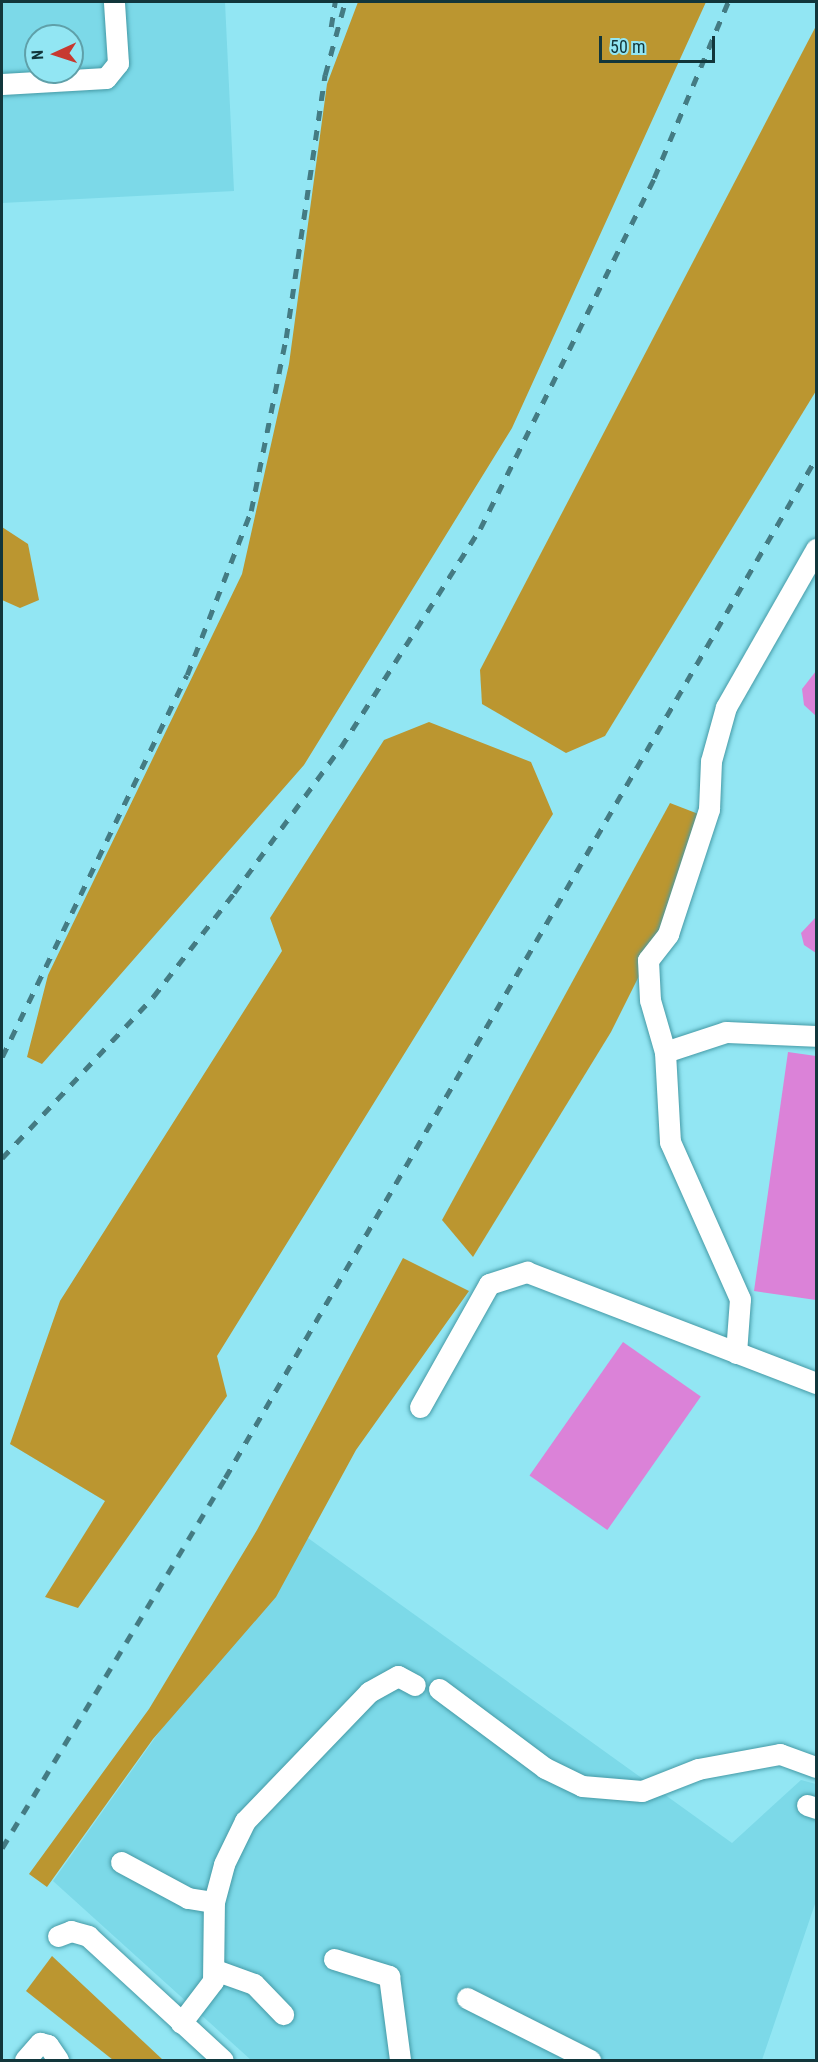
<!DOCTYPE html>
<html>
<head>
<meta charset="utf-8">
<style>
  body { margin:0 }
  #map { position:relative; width:818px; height:2062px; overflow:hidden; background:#92e6f3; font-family:"Roboto Condensed",sans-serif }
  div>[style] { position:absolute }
  .built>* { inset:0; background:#7cd9e8 }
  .forest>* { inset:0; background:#bb9630 }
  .water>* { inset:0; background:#db82d8; transform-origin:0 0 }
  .roads { filter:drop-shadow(0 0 2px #459aa6) drop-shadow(0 0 2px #459aa6) }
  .minor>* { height:21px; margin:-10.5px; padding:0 10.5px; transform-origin:10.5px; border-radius:10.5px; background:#fff }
  .rail>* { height:4.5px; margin-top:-2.25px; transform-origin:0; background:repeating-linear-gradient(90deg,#447b83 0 10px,transparent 0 20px) }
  span { translate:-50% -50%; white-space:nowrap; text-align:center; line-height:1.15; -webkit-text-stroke:6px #92e6f3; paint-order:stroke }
  .frame { position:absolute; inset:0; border:3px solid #12363b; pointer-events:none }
  .north { position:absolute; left:24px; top:24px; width:60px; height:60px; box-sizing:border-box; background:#92e6f3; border:2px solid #5fa0a9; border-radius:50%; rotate:267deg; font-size:16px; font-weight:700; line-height:24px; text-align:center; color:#12363b }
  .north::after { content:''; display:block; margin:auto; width:21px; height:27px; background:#c73930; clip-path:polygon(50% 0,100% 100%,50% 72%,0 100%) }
  .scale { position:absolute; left:599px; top:36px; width:116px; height:27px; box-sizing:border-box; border:3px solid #12363b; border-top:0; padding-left:8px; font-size:18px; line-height:21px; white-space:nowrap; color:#12363b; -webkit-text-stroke:4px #92e6f3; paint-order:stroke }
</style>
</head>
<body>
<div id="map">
  <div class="built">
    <div style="clip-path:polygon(evenodd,2px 2px,225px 2px,234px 191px,2px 203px,2px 2px,36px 36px,72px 36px,72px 72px,36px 72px,36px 36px)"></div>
    <div style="clip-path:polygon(301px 1533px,732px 1843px,801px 1780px,816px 1784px,816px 1901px,762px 2060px,251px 2060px,53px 1881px)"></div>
  </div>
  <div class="forest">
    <div style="clip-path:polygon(358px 2px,706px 2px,512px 428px,304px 765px,42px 1064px,27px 1057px,48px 975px,242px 574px,289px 364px,327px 84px)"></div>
    <div style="clip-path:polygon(816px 26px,816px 391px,605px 736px,566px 753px,482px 704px,480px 670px)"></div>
    <div style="clip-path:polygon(2px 527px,28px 544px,39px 600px,20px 608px,2px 600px)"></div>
    <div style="clip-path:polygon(429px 722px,531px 762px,553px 814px,217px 1356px,227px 1396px,78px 1608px,45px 1597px,105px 1501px,10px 1444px,60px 1301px,282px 951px,270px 918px,384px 740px)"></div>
    <div style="clip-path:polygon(670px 803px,701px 815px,661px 932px,611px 1032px,473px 1257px,442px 1220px)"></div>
    <div style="clip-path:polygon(403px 1258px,469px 1291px,356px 1450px,276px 1597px,153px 1739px,47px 1887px,29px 1874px,149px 1709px,257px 1530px)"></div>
    <div style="clip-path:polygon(52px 1956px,163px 2060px,113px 2060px,26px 1991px)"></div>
  </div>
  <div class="water">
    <div style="clip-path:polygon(816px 671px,816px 716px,804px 705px,802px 689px)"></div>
    <div style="clip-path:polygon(816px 917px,816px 953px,804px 945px,801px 933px)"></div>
    <div style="clip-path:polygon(788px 1052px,816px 1056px,816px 1300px,754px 1291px)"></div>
    <div style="left:623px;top:1342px;width:95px;height:163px;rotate:35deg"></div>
  </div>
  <div class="roads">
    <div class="minor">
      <div style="left:2px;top:84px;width:104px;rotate:-3.3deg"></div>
      <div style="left:106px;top:78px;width:19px;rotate:-51deg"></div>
      <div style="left:118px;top:63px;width:61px;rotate:-93.8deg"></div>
      <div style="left:665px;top:1052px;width:54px;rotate:-106.1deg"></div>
      <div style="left:650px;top:1000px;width:40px;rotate:-92.9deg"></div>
      <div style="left:648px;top:960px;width:33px;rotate:-52deg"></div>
      <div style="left:668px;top:934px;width:132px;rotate:-71.8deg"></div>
      <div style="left:709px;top:809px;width:48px;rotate:-87.6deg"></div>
      <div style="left:711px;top:761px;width:56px;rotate:-74.5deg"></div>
      <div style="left:726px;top:707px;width:182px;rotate:-60.3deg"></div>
      <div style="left:736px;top:1353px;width:54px;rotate:-85.8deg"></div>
      <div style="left:740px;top:1299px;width:172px;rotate:-114deg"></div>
      <div style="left:670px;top:1142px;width:90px;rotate:-93.2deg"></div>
      <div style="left:665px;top:1052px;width:64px;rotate:-18.2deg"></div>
      <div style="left:726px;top:1032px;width:90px;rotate:2.5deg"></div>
      <div style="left:420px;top:1407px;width:141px;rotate:-60.7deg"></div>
      <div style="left:489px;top:1284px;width:40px;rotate:-18deg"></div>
      <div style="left:527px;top:1272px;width:310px;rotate:21deg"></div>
      <div style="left:439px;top:1689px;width:132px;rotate:36.7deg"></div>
      <div style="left:545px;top:1768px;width:41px;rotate:25.9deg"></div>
      <div style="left:582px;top:1786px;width:60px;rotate:4.8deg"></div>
      <div style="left:642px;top:1791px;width:60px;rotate:-21.4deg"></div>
      <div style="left:698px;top:1769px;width:83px;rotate:-10.4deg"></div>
      <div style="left:780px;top:1754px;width:38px;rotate:20deg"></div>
      <div style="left:807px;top:1805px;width:9px;rotate:18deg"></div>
      <div style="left:121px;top:1862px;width:76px;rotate:28.2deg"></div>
      <div style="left:188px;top:1898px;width:26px;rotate:9deg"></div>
      <div style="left:58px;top:1936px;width:14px;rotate:-21deg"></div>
      <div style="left:71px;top:1931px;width:18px;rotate:16deg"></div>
      <div style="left:88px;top:1936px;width:183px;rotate:42.6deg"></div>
      <div style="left:334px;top:1959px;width:58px;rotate:17.2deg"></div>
      <div style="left:389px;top:1976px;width:85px;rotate:82.5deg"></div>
      <div style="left:215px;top:1970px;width:41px;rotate:19.7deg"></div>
      <div style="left:254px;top:1984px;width:42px;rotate:46deg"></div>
      <div style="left:467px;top:1998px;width:138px;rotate:26.8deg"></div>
      <div style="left:181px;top:2023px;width:53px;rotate:-52.7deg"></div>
      <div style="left:213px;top:1981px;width:79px;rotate:-89.3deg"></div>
      <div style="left:214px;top:1902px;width:39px;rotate:-75deg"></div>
      <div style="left:224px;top:1864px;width:48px;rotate:-64deg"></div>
      <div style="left:245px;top:1821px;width:179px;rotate:-46.1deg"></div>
      <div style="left:369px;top:1692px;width:33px;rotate:-29deg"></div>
      <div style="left:398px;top:1676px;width:19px;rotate:28deg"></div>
      <div style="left:25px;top:2060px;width:23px;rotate:-49deg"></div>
      <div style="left:40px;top:2043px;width:8px;rotate:14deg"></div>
      <div style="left:48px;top:2045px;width:18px;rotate:56deg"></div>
    </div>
  </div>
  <div class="rail">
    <div style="left:331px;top:27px;width:25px;rotate:-81deg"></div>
    <div style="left:2px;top:1057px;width:424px;rotate:-64.2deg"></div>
    <div style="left:187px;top:675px;width:176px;rotate:-68.7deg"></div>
    <div style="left:251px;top:511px;width:177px;rotate:-78.6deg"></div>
    <div style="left:286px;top:338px;width:266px;rotate:-81.6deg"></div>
    <div style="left:325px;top:75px;width:76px;rotate:-74.7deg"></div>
    <div style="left:2px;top:1158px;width:221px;rotate:-46.8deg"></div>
    <div style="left:153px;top:997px;width:132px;rotate:-52.1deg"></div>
    <div style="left:234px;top:893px;width:181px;rotate:-53.8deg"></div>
    <div style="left:341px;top:747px;width:259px;rotate:-57.5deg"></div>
    <div style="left:480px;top:529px;width:392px;rotate:-63.6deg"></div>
    <div style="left:654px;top:178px;width:191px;rotate:-67.2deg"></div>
    <div style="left:2px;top:1848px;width:432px;rotate:-58.9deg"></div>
    <div style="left:225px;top:1478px;width:1179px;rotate:-59.91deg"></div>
  </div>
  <div class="frame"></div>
  <div class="north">N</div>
  <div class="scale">50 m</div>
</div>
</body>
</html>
